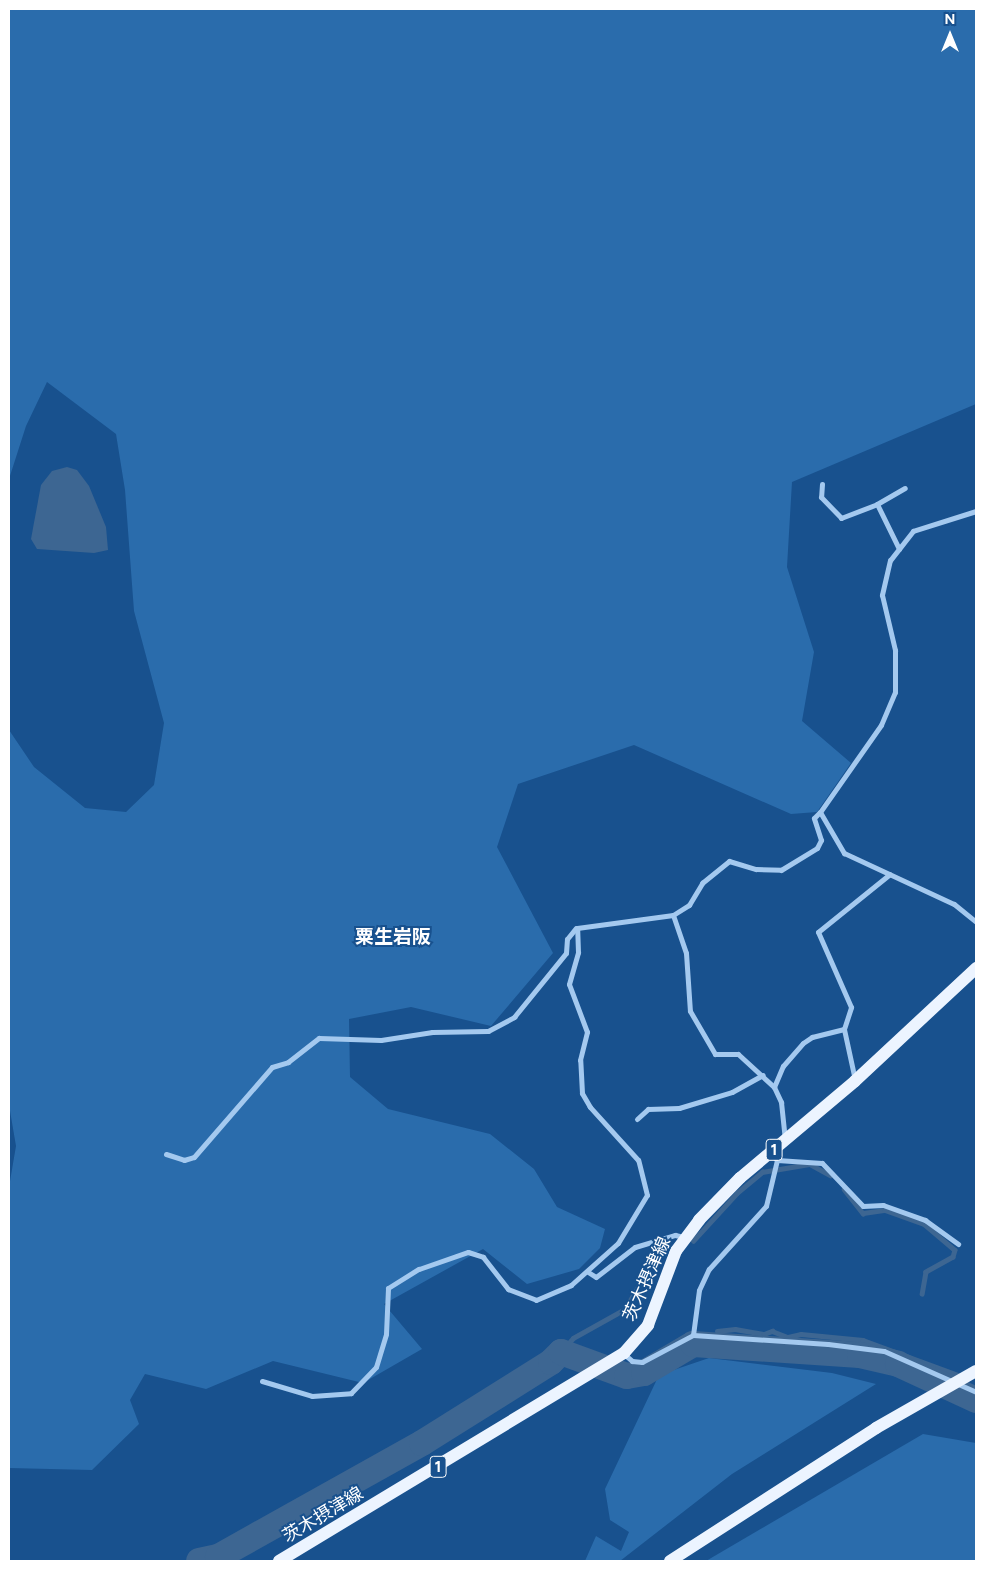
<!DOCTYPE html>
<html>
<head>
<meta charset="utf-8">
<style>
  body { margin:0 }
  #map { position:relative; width:985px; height:1570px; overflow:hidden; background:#18518e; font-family:Figtree,"Noto Sans JP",sans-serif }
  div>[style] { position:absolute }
  .green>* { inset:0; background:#2a6cac }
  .water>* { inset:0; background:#3d6692 }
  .stream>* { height:4.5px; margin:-2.25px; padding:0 2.25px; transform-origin:2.25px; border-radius:2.25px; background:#3d6692 }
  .river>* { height:26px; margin:-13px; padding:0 13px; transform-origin:13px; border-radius:13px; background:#3d6692 }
  .minor>* { height:5px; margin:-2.5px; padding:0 2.5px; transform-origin:2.5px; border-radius:2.5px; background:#a4c9ef }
  .primary>* { height:12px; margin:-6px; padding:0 6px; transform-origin:6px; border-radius:6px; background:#ecf4ff }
  .primary-bridge>* { height:12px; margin:-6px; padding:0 6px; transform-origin:6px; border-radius:6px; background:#ecf4ff }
  span { translate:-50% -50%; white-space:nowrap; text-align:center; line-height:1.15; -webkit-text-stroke:4px #18518e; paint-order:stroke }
  .shield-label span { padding:1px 4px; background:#18518e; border:1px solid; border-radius:4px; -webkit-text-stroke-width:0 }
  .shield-label { font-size:16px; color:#fff; font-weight:700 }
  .street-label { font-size:18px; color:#fff }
  .neighbourhood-label { font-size:19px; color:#fff; font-weight:700 }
  .frame { position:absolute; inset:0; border:10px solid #fff; pointer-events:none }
  .north { position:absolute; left:925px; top:10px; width:50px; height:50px; -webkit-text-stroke:4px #18518e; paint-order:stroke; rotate:0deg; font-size:14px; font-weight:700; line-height:20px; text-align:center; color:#fff }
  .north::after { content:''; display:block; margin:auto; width:18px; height:22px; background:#fff; clip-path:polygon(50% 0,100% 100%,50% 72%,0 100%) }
</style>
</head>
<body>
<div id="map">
  <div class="green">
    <div style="clip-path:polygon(9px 9px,976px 9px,976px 404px,792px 482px,787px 567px,814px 652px,802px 721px,851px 763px,817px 812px,791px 814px,634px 745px,518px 784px,497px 847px,553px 953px,491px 1026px,411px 1007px,349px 1019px,350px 1077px,388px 1109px,490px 1134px,534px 1169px,557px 1207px,605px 1229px,600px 1248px,579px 1269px,527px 1284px,483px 1249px,384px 1304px,422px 1349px,363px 1383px,273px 1361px,206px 1389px,145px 1374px,130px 1400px,139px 1424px,92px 1470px,9px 1468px,9px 1187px,16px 1146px,9px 1105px,9px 730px,34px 767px,85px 808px,126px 812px,154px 785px,164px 723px,134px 611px,125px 490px,116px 434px,47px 382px,26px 426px,9px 479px)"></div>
    <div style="clip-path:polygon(709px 1358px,832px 1373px,876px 1384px,732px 1474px,620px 1561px,585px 1561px,596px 1536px,621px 1551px,629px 1532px,610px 1520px,605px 1489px,659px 1375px)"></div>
    <div style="clip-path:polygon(923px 1434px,976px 1443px,976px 1561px,706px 1561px)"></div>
  </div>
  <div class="water">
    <div style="clip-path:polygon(67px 467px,77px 470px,89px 486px,106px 527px,108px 550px,94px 553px,37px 549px,31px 539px,41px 485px,52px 471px)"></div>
  </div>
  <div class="stream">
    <div style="left:844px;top:1189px;width:31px;rotate:52deg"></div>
    <div style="left:863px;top:1213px;width:22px;rotate:-8deg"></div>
    <div style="left:885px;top:1210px;width:41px;rotate:19.7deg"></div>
    <div style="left:924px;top:1224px;width:40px;rotate:40deg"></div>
    <div style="left:955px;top:1250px;width:7px;rotate:106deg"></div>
    <div style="left:953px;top:1257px;width:31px;rotate:151deg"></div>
    <div style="left:926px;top:1272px;width:22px;rotate:100deg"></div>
    <div style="left:693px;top:1241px;width:65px;rotate:-47.5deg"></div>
    <div style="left:737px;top:1193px;width:33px;rotate:-40deg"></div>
    <div style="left:762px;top:1172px;width:49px;rotate:-9.5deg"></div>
    <div style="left:810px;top:1164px;width:23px;rotate:29deg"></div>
    <div style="left:717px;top:1331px;width:18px;rotate:-6deg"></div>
    <div style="left:735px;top:1329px;width:29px;rotate:10deg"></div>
    <div style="left:764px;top:1334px;width:9px;rotate:-21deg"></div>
    <div style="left:772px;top:1331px;width:17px;rotate:21deg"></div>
    <div style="left:788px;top:1337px;width:13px;rotate:-13deg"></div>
    <div style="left:801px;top:1334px;width:62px;rotate:5.5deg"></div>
    <div style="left:863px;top:1340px;width:104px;rotate:20.2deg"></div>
    <div style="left:561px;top:1352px;width:18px;rotate:-49deg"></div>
    <div style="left:573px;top:1338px;width:60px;rotate:-29.1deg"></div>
    <div style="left:625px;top:1309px;width:42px;rotate:-59.7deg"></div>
  </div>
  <div class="river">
    <div style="left:199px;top:1561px;width:19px;rotate:-12deg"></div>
    <div style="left:218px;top:1557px;width:234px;rotate:-29.2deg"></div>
    <div style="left:422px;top:1443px;width:152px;rotate:-32.1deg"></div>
    <div style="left:551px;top:1362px;width:14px;rotate:-45deg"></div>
    <div style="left:561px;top:1352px;width:70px;rotate:20deg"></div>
    <div style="left:627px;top:1376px;width:17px;rotate:-10deg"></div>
    <div style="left:644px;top:1373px;width:57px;rotate:-30.6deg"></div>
    <div style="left:693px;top:1344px;width:167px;rotate:3.8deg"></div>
    <div style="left:860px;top:1355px;width:39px;rotate:13deg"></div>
    <div style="left:898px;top:1364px;width:86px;rotate:24.8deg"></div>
  </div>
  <div class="minor">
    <div style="left:822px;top:484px;width:13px;rotate:94deg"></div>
    <div style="left:821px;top:497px;width:29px;rotate:46deg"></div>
    <div style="left:841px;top:518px;width:39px;rotate:-21deg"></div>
    <div style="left:877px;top:504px;width:32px;rotate:-30deg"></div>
    <div style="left:877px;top:504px;width:50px;rotate:63.9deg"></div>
    <div style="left:976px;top:511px;width:66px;rotate:162.4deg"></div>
    <div style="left:913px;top:531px;width:37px;rotate:128deg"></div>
    <div style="left:890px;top:560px;width:36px;rotate:103deg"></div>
    <div style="left:882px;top:595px;width:57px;rotate:76.7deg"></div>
    <div style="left:895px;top:650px;width:42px;rotate:90deg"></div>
    <div style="left:895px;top:692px;width:36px;rotate:113deg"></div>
    <div style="left:881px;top:725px;width:106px;rotate:125deg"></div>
    <div style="left:820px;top:812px;width:48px;rotate:59.7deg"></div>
    <div style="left:844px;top:853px;width:121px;rotate:24.9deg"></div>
    <div style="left:954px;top:904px;width:28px;rotate:39deg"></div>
    <div style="left:673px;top:915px;width:40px;rotate:71.1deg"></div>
    <div style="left:686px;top:953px;width:58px;rotate:86.1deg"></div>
    <div style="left:690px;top:1011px;width:50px;rotate:59.8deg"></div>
    <div style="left:715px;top:1054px;width:23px"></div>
    <div style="left:738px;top:1054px;width:49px;rotate:42.5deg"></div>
    <div style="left:774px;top:1087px;width:17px;rotate:65deg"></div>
    <div style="left:781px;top:1102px;width:37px;rotate:84deg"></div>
    <div style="left:855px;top:1080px;width:52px;rotate:-102.2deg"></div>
    <div style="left:844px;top:1029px;width:23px;rotate:-72deg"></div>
    <div style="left:851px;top:1007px;width:82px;rotate:-113.7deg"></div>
    <div style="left:818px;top:932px;width:92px;rotate:-38.9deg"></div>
    <div style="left:774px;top:1087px;width:23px;rotate:-67deg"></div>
    <div style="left:783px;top:1066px;width:30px;rotate:-49deg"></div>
    <div style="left:803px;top:1043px;width:11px;rotate:-34deg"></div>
    <div style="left:812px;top:1037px;width:33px;rotate:-14deg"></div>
    <div style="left:637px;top:1119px;width:15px;rotate:-42deg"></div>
    <div style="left:648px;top:1109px;width:31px;rotate:-2deg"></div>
    <div style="left:679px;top:1108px;width:55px;rotate:-16.8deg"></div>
    <div style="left:732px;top:1092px;width:35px;rotate:-29deg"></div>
    <div style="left:166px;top:1154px;width:19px;rotate:18deg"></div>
    <div style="left:184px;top:1160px;width:10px;rotate:-17deg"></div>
    <div style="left:194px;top:1157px;width:119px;rotate:-49.1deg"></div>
    <div style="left:272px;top:1067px;width:17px;rotate:-17deg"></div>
    <div style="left:288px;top:1062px;width:39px;rotate:-38deg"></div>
    <div style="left:319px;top:1038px;width:62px;rotate:1.8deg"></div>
    <div style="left:381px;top:1040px;width:52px;rotate:-8.9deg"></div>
    <div style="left:432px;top:1032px;width:56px;rotate:-1deg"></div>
    <div style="left:488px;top:1031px;width:30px;rotate:-28deg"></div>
    <div style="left:514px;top:1017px;width:82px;rotate:-50.9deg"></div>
    <div style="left:566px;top:953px;width:14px;rotate:-86deg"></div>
    <div style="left:567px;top:939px;width:14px;rotate:-51deg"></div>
    <div style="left:777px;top:1160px;width:45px;rotate:3.8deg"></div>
    <div style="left:822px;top:1163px;width:59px;rotate:46.4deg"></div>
    <div style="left:863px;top:1206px;width:20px;rotate:-3deg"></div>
    <div style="left:883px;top:1205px;width:45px;rotate:19.7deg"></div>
    <div style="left:925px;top:1220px;width:41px;rotate:36deg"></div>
    <div style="left:588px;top:1272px;width:9px;rotate:32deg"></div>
    <div style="left:596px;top:1277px;width:49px;rotate:-37.6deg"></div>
    <div style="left:635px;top:1247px;width:42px;rotate:-16.7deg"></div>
    <div style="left:675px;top:1235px;width:9px;rotate:13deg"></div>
    <div style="left:693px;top:1335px;width:45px;rotate:-82.4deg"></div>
    <div style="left:699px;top:1290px;width:23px;rotate:-65deg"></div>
    <div style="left:709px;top:1269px;width:85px;rotate:-47.9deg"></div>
    <div style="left:766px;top:1206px;width:47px;rotate:-76.6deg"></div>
    <div style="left:777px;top:1160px;width:9px;rotate:-131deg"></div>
    <div style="left:624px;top:1354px;width:11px;rotate:41deg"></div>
    <div style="left:632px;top:1361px;width:10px;rotate:6deg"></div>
    <div style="left:642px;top:1362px;width:58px;rotate:-27.9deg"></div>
    <div style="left:693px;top:1335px;width:135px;rotate:3.8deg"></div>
    <div style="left:828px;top:1344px;width:56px;rotate:7.1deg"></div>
    <div style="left:884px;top:1351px;width:101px;rotate:24deg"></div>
    <div style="left:262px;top:1381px;width:52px;rotate:16.7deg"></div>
    <div style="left:312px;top:1396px;width:39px;rotate:-4deg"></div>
    <div style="left:351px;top:1393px;width:36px;rotate:-46deg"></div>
    <div style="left:376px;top:1367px;width:34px;rotate:-73deg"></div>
    <div style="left:386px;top:1334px;width:46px;rotate:-87.5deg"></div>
    <div style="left:388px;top:1288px;width:36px;rotate:-32deg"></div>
    <div style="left:419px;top:1269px;width:52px;rotate:-19.1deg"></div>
    <div style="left:468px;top:1252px;width:16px;rotate:18deg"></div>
    <div style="left:483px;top:1257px;width:41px;rotate:52deg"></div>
    <div style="left:508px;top:1289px;width:30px;rotate:21deg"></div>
    <div style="left:536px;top:1300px;width:38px;rotate:-23deg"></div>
    <div style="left:571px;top:1285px;width:63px;rotate:-41.8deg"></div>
    <div style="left:618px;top:1243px;width:56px;rotate:-58.9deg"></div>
    <div style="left:647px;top:1195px;width:36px;rotate:-104deg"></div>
    <div style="left:638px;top:1160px;width:72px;rotate:-132.2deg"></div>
    <div style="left:590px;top:1107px;width:16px;rotate:-120deg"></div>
    <div style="left:582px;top:1093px;width:33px;rotate:-93deg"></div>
    <div style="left:580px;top:1060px;width:29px;rotate:-76deg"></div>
    <div style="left:587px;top:1032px;width:51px;rotate:-110.6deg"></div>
    <div style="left:569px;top:984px;width:33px;rotate:-74deg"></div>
    <div style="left:578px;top:952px;width:24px;rotate:-92deg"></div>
    <div style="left:577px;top:928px;width:97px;rotate:-7.7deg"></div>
    <div style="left:673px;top:915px;width:19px;rotate:-32deg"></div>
    <div style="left:689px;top:905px;width:26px;rotate:-59deg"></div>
    <div style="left:702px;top:883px;width:35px;rotate:-39deg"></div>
    <div style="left:729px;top:861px;width:28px;rotate:17deg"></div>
    <div style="left:756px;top:869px;width:25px;rotate:2deg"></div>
    <div style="left:781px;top:870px;width:42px;rotate:-31.4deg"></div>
    <div style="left:817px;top:848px;width:9px;rotate:-63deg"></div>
    <div style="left:821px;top:840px;width:23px;rotate:-108deg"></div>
    <div style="left:814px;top:818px;width:8px;rotate:-45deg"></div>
  </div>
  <div class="primary">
    <div style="left:279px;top:1561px;width:403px;rotate:-31.1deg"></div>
    <div style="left:624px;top:1353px;width:37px;rotate:-49deg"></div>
    <div style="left:648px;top:1325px;width:79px;rotate:-69.3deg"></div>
    <div style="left:676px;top:1251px;width:39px;rotate:-53deg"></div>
    <div style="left:699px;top:1220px;width:59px;rotate:-45.7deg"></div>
    <div style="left:740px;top:1178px;width:150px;rotate:-40.1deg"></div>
    <div style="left:855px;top:1081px;width:166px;rotate:-43deg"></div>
    <div style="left:670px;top:1561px;width:245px;rotate:-32.8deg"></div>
  </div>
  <div class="primary-bridge">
    <div style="left:876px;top:1428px;width:115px;rotate:-29.7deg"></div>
  </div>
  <div class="shield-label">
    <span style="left:774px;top:1150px">1</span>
    <span style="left:438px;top:1467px">1</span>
  </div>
  <div class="street-label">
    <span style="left:647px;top:1279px;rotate:-66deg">茨木摂津線</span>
    <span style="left:323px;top:1515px;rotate:-31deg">茨木摂津線</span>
  </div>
  <div class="neighbourhood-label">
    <span style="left:393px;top:937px">粟生岩阪</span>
  </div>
  <div class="frame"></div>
  <div class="north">N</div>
</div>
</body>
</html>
